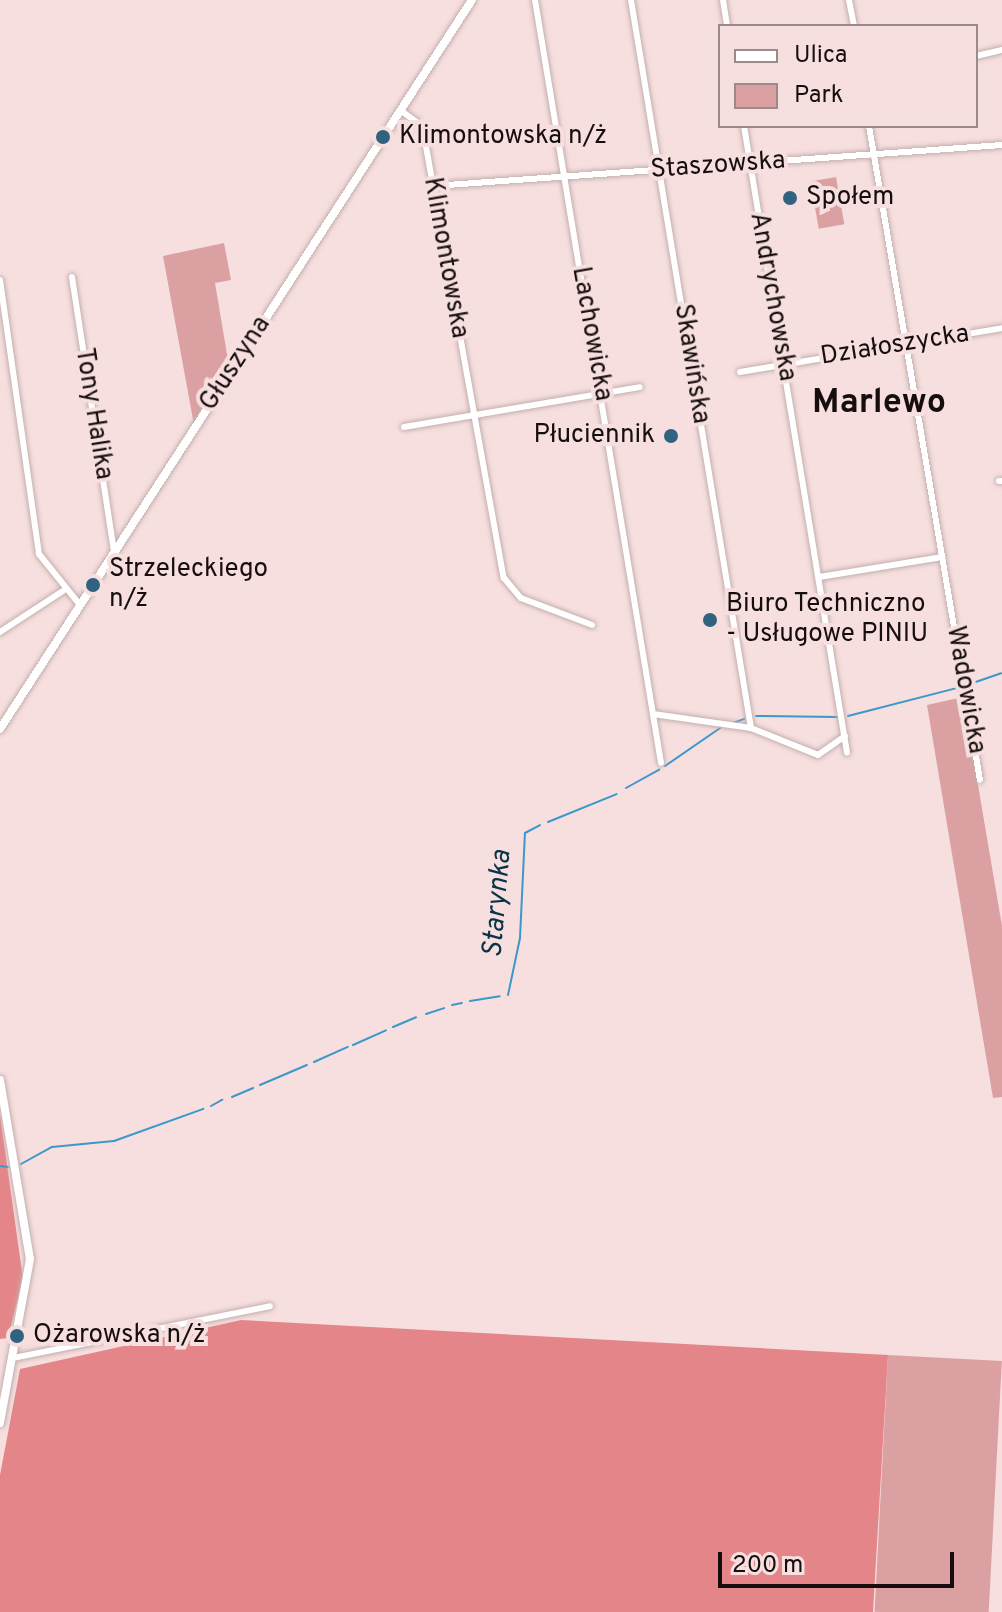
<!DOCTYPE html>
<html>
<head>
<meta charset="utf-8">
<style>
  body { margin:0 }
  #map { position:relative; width:1002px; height:1612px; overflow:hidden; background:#f6dfde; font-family:Overpass,sans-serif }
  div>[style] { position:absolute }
  .green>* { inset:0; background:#dba1a2; transform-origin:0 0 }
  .forest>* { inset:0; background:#e48689 }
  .stream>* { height:2px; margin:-1px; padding:0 1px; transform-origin:1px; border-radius:1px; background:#3c98cb }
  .roads { filter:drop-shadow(0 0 2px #c4aeae) drop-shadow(0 0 2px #c4aeae) }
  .minor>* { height:6px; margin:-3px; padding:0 3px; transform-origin:3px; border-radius:3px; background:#fff }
  .tertiary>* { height:8px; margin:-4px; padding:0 4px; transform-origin:4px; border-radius:4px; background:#fff }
  .dots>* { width:22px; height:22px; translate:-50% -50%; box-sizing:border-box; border:4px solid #f6dfde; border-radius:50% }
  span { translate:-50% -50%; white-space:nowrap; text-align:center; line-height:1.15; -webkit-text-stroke:8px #f6dfde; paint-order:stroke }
  .poi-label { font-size:26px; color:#160e0e }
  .left { translate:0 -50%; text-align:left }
  .right { translate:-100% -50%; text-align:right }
  .street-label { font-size:26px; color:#160e0e }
  .water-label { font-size:28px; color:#0a3248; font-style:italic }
  .district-label { font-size:34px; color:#160e0e; font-weight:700 }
  .legend { position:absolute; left:718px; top:24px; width:260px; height:104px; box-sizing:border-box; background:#f6dfde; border:2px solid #9c8b8b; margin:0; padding:10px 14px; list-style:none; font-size:24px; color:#160e0e }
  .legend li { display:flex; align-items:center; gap:16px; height:40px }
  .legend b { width:40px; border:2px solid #9c8b8b }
  .scale { position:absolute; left:718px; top:1552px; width:236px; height:36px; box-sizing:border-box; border:4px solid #160e0e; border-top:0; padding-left:10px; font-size:24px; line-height:28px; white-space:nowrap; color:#160e0e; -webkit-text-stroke:6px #f6dfde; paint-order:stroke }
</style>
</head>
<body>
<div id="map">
  <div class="green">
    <div style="left:836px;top:177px;width:48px;height:26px;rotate:80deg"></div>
    <div style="clip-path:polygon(224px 243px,231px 280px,215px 283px,229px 366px,194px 425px,163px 256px)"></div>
    <div style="clip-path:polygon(963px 697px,1002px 926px,1002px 1097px,993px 1098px,927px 705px)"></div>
    <div style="left:888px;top:1355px;width:114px;height:257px;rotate:3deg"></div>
  </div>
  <div class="forest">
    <div style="clip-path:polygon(0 1114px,23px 1279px,8px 1338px,0 1339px)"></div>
    <div style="clip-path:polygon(241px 1320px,888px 1355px,873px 1612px,0 1612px,0 1475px,20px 1369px)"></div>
  </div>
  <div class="stream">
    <div style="left:967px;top:685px;width:36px;rotate:-19deg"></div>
    <div style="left:756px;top:716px;width:81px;rotate:0.7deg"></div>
    <div style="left:848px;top:716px;width:113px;rotate:-14.4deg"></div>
    <div style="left:733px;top:723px;width:12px;rotate:-20deg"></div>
    <div style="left:665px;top:766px;width:67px;rotate:-34.6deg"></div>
    <div style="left:626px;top:788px;width:38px;rotate:-29deg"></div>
    <div style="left:548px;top:822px;width:74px;rotate:-22.1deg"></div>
    <div style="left:508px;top:995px;width:58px;rotate:-78.1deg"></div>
    <div style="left:520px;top:938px;width:105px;rotate:-87.3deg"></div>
    <div style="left:525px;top:833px;width:17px;rotate:-28deg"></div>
    <div style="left:470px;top:1001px;width:30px;rotate:-9deg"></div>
    <div style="left:452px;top:1005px;width:10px;rotate:-11deg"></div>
    <div style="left:426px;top:1014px;width:19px;rotate:-18deg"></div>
    <div style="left:393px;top:1027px;width:25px;rotate:-23deg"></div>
    <div style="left:353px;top:1045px;width:36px;rotate:-24deg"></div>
    <div style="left:314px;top:1062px;width:37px;rotate:-24deg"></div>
    <div style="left:260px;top:1085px;width:51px;rotate:-23.1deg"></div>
    <div style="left:232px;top:1097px;width:23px;rotate:-23deg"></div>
    <div style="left:211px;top:1106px;width:13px;rotate:-29deg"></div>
    <div style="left:21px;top:1164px;width:35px;rotate:-29deg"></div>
    <div style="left:52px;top:1147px;width:62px;rotate:-5.5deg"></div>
    <div style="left:114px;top:1141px;width:95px;rotate:-19.8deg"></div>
    <div style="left:0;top:1166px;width:8px;rotate:7deg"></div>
  </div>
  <div class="roads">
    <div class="minor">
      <div style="left:535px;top:0;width:773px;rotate:80.62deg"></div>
      <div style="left:631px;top:0;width:738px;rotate:80.64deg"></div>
      <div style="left:723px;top:0;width:26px;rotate:81deg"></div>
      <div style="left:849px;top:0;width:26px;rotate:79deg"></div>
      <div style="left:976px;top:56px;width:27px;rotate:-13deg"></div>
      <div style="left:400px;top:110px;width:22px;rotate:36deg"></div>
      <div style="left:418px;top:123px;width:19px;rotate:69deg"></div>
      <div style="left:425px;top:141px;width:444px;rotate:79.8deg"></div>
      <div style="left:504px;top:578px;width:26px;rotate:50deg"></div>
      <div style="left:521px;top:598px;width:76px;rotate:20.8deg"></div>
      <div style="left:744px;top:126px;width:635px;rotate:80.67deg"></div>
      <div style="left:869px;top:126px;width:663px;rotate:80.37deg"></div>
      <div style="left:433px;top:186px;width:570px;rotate:-4.12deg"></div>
      <div style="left:72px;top:277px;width:277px;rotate:81.3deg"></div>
      <div style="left:0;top:280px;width:277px;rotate:81.9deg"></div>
      <div style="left:39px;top:554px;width:65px;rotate:51.2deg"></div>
      <div style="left:740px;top:372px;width:266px;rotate:-9.5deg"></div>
      <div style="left:404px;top:427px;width:239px;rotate:-9.6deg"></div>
      <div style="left:999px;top:481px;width:3px"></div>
      <div style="left:819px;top:577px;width:125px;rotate:-9.2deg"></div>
      <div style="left:0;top:632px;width:75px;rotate:-33.1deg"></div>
      <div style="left:653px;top:714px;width:99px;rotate:8.1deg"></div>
      <div style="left:751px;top:728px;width:72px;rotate:21.9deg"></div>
      <div style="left:818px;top:755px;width:33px;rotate:-35deg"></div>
      <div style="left:13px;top:1358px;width:262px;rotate:-11.4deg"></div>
    </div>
    <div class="tertiary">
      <div style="left:0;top:729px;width:868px;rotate:-57.08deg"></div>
      <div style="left:0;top:1080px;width:181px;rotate:80.5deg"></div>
      <div style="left:30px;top:1259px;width:167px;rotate:100.4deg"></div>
    </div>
  </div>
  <div class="dots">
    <div style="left:383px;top:137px;background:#316381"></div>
    <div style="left:790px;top:198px;background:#316381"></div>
    <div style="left:671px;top:436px;background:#316381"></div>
    <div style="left:93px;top:585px;background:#316381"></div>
    <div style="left:710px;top:620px;background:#316381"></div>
    <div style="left:17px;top:1336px;background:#316381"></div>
  </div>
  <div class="poi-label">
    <span class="left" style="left:399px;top:137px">Klimontowska n/ż</span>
    <span class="left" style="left:806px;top:198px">Społem</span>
    <span class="right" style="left:655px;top:436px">Płuciennik</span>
    <span class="left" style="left:109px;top:585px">Strzeleckiego<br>n/ż</span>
    <span class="left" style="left:726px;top:620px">Biuro Techniczno<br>- Usługowe PINIU</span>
    <span class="left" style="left:33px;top:1336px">Ożarowska n/ż</span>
  </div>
  <div class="street-label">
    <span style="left:718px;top:166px;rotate:-4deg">Staszowska</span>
    <span style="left:445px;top:258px;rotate:80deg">Klimontowska</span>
    <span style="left:772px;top:297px;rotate:80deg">Andrychowska</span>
    <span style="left:591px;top:334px;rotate:80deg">Lachowicka</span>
    <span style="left:895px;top:346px;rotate:-9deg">Działoszycka</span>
    <span style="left:236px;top:364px;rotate:-57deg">Głuszyna</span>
    <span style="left:691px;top:364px;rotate:81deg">Skawińska</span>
    <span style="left:93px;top:414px;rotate:81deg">Tony Halika</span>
    <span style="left:965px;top:690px;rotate:80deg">Wadowicka</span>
  </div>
  <div class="water-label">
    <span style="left:498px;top:904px;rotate:-85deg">Starynka</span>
  </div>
  <div class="district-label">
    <span style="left:879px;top:404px">Marlewo</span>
  </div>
  <ul class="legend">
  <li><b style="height:10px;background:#fff"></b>Ulica</li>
  <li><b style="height:22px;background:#dba1a2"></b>Park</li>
  </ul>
  <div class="scale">200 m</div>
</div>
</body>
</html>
